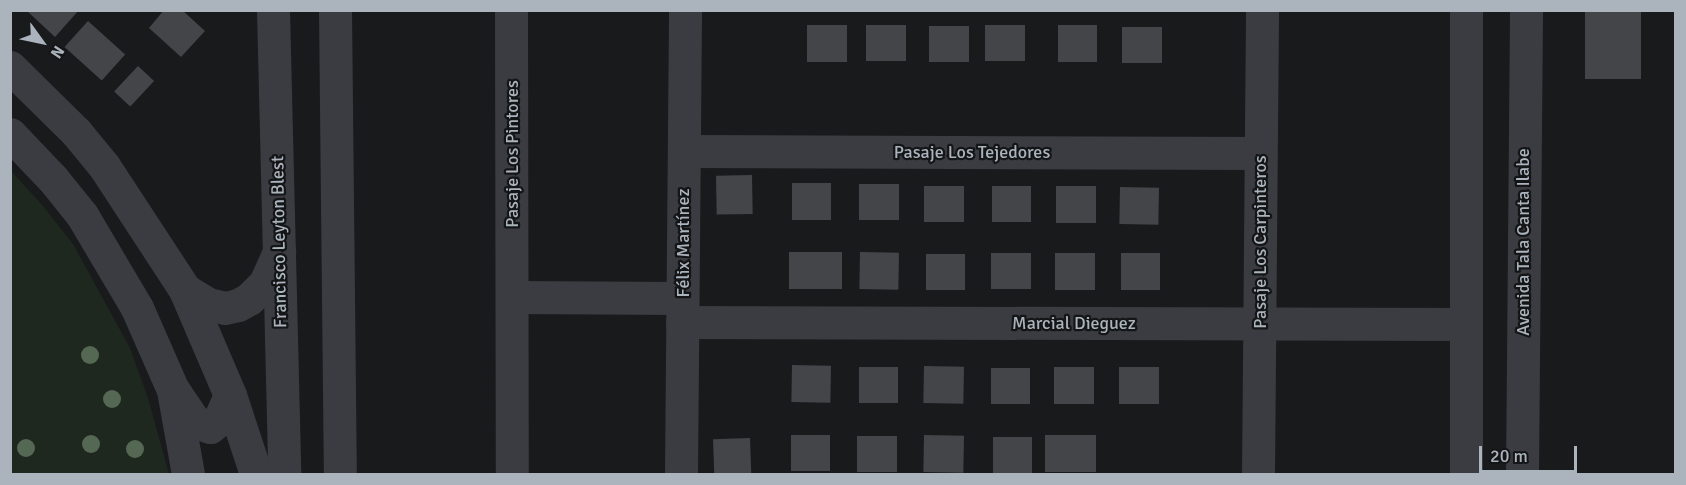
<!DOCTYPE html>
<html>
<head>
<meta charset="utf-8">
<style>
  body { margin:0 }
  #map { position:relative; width:1686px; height:485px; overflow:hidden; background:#191a1c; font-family:Signika,sans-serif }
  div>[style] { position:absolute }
  .green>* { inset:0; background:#1f281f }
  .building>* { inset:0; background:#434549; transform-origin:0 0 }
  .minor>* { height:33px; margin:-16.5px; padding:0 16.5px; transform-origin:16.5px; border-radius:16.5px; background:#3a3c41 }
  .trees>* { width:18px; height:18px; margin:-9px; border-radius:50%; background:#546854 }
  span { translate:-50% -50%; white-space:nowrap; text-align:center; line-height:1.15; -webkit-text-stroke:4.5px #141517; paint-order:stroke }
  .street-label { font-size:18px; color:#abb3bc }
  .frame { position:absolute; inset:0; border:12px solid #abb3bc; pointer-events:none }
  .north { position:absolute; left:12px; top:12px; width:60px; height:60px; -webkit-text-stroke:4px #141517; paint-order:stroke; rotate:123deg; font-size:16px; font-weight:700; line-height:24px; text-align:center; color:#abb3bc }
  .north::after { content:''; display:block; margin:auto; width:21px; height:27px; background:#abb3bc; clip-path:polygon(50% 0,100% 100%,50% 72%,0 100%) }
  .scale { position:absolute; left:1479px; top:446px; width:98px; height:27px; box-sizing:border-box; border:3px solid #abb3bc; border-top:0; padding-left:8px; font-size:18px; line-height:21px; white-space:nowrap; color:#abb3bc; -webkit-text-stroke:4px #141517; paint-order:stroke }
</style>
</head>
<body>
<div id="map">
  <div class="green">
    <div style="clip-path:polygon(11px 171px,43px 206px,73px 244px,130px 348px,148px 398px,169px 474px,11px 474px)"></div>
  </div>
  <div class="building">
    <div style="clip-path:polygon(26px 10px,79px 10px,55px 37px)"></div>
    <div style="clip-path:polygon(164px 10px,182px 10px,205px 31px,181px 57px,149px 28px)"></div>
    <div style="left:1641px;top:10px;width:69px;height:56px;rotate:90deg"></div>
    <div style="left:88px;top:21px;width:50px;height:35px;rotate:42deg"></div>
    <div style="left:807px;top:25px;width:40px;height:37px"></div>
    <div style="left:866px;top:25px;width:40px;height:36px"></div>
    <div style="left:985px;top:25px;width:40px;height:36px"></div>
    <div style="left:1058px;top:25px;width:39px;height:37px"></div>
    <div style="left:929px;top:26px;width:40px;height:36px"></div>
    <div style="left:1122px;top:27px;width:40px;height:36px"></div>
    <div style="left:138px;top:66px;width:22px;height:35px;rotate:43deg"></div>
    <div style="left:752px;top:175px;width:39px;height:36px;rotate:89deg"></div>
    <div style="left:792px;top:183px;width:39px;height:37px"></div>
    <div style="left:859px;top:184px;width:40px;height:36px"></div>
    <div style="left:924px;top:186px;width:40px;height:36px"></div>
    <div style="left:992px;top:186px;width:39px;height:36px"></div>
    <div style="left:1056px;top:186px;width:40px;height:37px"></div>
    <div style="left:1120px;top:187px;width:39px;height:37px;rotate:1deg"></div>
    <div style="left:789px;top:252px;width:53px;height:37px"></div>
    <div style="left:860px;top:252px;width:39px;height:37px;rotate:1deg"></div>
    <div style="left:991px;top:253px;width:40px;height:36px"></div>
    <div style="left:1055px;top:253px;width:40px;height:37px"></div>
    <div style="left:1121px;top:253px;width:39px;height:37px"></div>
    <div style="left:926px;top:254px;width:39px;height:36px"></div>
    <div style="left:792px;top:365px;width:39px;height:37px;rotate:1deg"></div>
    <div style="left:924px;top:366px;width:40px;height:37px;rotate:1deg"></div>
    <div style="left:859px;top:367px;width:39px;height:36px"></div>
    <div style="left:1054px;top:367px;width:40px;height:37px"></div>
    <div style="left:1119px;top:367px;width:40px;height:37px"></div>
    <div style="left:991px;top:368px;width:39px;height:36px"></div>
    <div style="left:791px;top:435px;width:39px;height:36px"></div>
    <div style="left:924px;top:435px;width:40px;height:37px;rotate:1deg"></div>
    <div style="left:1045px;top:435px;width:51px;height:37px"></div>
    <div style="left:857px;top:436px;width:40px;height:36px"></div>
    <div style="left:993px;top:437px;width:39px;height:36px"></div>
    <div style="left:750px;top:438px;width:36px;height:37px;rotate:88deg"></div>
  </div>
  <div class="minor">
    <div style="left:273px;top:10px;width:464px;rotate:88.6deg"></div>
    <div style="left:335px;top:10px;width:464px;rotate:89.4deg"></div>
    <div style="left:511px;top:10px;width:464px;rotate:89.9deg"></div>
    <div style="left:10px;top:67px;width:93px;rotate:44.6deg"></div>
    <div style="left:76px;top:132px;width:44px;rotate:50.5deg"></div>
    <div style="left:104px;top:166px;width:148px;rotate:56.8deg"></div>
    <div style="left:185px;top:290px;width:114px;rotate:66.8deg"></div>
    <div style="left:230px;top:395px;width:83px;rotate:71.8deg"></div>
    <div style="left:10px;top:134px;width:62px;rotate:46.3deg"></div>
    <div style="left:53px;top:179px;width:46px;rotate:51.1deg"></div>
    <div style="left:82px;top:215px;width:108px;rotate:59.4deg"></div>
    <div style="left:137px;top:308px;width:90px;rotate:66.3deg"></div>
    <div style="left:173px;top:390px;width:85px;rotate:79.9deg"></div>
    <div style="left:684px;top:151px;width:576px;rotate:0.2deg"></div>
    <div style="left:185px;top:290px;width:27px;rotate:31deg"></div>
    <div style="left:208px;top:304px;width:17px;rotate:13deg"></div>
    <div style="left:225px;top:308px;width:13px;rotate:-13deg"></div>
    <div style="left:238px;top:305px;width:13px;rotate:-29deg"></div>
    <div style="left:249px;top:299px;width:23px;rotate:-45deg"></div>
    <div style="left:265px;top:283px;width:35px;rotate:-66deg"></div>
    <div style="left:512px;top:297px;width:170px;rotate:0.3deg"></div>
    <div style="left:682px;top:322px;width:784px;rotate:0.15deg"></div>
    <div style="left:174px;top:391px;width:37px;rotate:56deg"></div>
    <div style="left:195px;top:422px;width:16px;rotate:18deg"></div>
    <div style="left:210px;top:427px;width:11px;rotate:-38deg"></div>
    <div style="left:219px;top:420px;width:27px;rotate:-66deg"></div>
    <div style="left:681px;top:474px;width:464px;rotate:-89.5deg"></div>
    <div style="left:1258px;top:474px;width:464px;rotate:-89.5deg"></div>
    <div style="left:1466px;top:474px;width:464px;rotate:-90deg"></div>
    <div style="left:1522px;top:474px;width:464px;rotate:-89.5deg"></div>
  </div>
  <div class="trees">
    <div style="left:90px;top:355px"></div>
    <div style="left:112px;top:399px"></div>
    <div style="left:91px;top:444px"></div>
    <div style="left:26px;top:448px"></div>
    <div style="left:135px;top:449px"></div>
  </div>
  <div class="street-label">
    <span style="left:972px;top:152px">Pasaje Los Tejedores</span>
    <span style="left:512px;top:154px;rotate:-90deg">Pasaje Los Pintores</span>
    <span style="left:279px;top:242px;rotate:-91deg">Francisco Leyton Blest</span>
    <span style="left:1260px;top:242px;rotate:-90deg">Pasaje Los Carpinteros</span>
    <span style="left:1523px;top:242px;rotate:-90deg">Avenida Tala Canta Ilabe</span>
    <span style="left:683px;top:243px;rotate:-90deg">Félix Martínez</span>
    <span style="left:1074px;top:323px">Marcial Dieguez</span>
  </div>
  <div class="frame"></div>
  <div class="north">N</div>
  <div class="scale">20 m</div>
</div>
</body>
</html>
